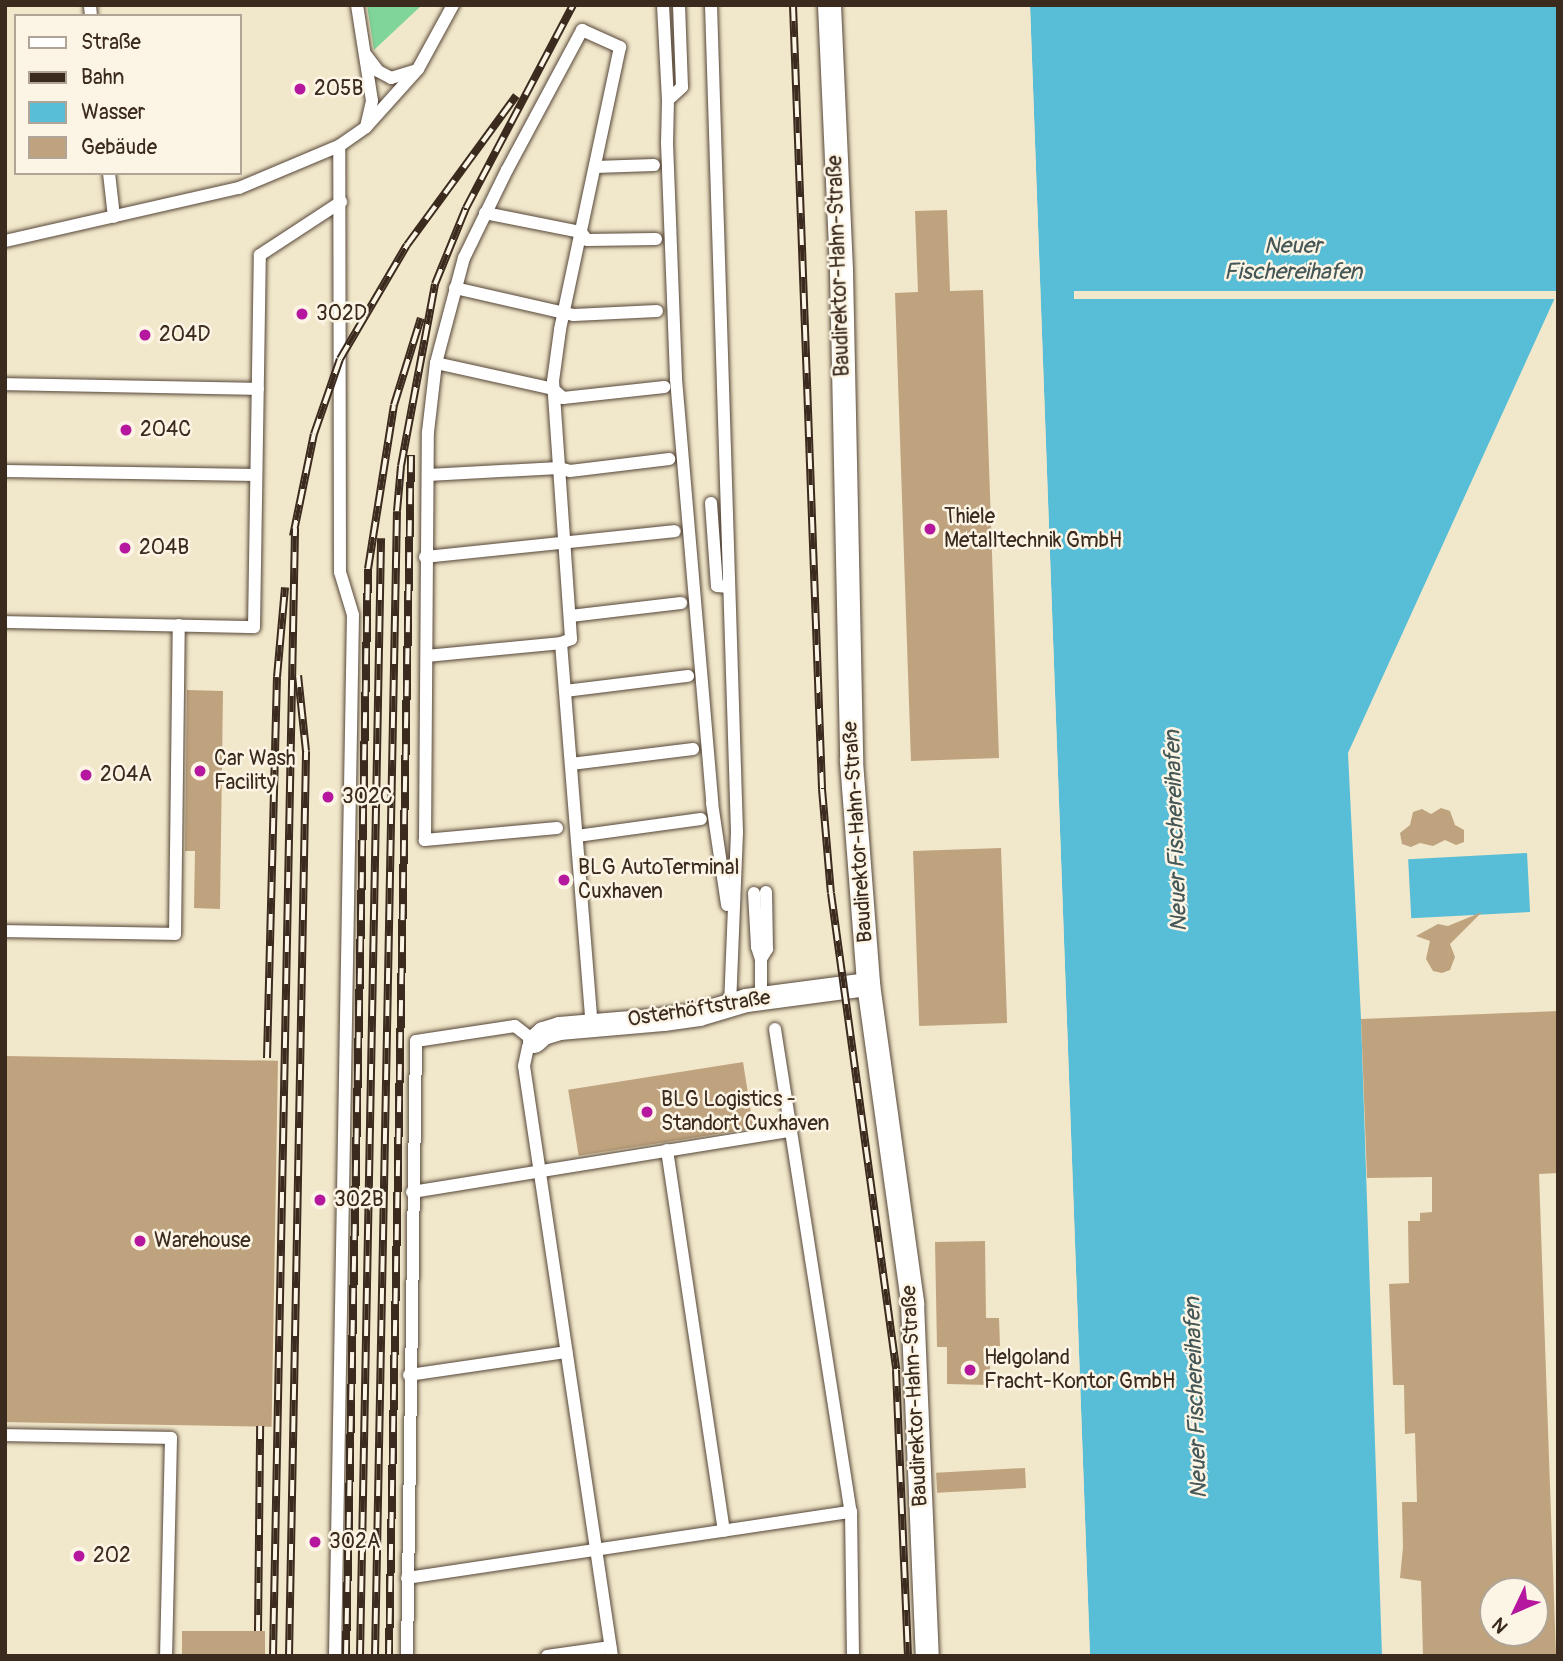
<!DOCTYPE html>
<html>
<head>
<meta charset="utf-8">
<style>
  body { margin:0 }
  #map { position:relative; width:1563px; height:1661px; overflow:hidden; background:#f1e7ca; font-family:Pangolin,sans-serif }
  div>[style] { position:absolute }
  .green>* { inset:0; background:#80d69a }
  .water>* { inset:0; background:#58bdd6; transform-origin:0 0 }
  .pier>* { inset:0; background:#f1e7ca; transform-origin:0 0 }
  .building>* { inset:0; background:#bfa37e; transform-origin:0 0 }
  .roads { filter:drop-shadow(0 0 2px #564638) drop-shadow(0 0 2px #564638) }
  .service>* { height:12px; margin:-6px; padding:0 6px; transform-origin:6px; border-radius:6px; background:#fff }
  .minor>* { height:23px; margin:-11.5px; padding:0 11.5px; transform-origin:11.5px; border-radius:11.5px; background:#fff }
  .rail>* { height:8px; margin-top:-4px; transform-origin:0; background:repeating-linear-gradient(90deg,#fcf5e5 0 16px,#3b2a1e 0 32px); box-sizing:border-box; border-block:2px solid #3b2a1e }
  .dots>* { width:19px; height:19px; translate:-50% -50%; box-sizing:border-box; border:4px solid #fcf5e5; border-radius:50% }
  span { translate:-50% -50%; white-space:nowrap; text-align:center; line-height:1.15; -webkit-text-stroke:5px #fcf5e5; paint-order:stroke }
  .poi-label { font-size:21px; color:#3b2a1e }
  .left { translate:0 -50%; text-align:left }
  .street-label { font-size:21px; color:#3b2a1e }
  .water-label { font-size:23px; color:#445655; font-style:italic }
  .frame { position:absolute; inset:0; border:7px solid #3b2a1e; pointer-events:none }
  .legend { position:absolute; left:14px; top:14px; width:228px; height:161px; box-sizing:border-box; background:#fcf5e5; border:2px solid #afa495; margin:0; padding:9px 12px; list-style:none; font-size:21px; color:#3b2a1e }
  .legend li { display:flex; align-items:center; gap:14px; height:35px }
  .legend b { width:35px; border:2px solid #afa495 }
  .north { position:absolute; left:1479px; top:1577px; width:70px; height:70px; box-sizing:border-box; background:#fcf5e5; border:2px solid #afa495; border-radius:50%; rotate:226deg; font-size:19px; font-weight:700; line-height:28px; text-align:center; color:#3b2a1e }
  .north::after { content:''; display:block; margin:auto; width:24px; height:32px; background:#b5179e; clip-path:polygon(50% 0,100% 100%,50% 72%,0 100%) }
</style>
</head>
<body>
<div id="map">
  <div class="green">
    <div style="clip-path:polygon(367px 5px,422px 5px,374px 50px)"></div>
  </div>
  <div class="water">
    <div style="clip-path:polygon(1030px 5px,1558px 5px,1558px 291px,1348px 753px,1361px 1019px,1382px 1656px,1090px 1656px)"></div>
    <div style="left:1527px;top:853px;width:59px;height:119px;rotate:87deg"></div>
  </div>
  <div class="pier">
    <div style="clip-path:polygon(1027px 5px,1030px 5px,1090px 1656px,1086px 1656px)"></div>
    <div style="left:1558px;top:291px;width:8px;height:484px;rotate:90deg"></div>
  </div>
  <div class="building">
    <div style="clip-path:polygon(947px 210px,950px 291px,983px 290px,999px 758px,911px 761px,895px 293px,918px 292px,915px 211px)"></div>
    <div style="clip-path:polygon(187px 690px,223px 691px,220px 909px,194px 908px,195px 851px,185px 851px)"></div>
    <div style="clip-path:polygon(1441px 808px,1450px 811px,1455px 825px,1464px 830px,1464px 842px,1456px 845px,1445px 840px,1433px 846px,1420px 843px,1411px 847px,1402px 844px,1400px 833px,1410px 825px,1413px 812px,1422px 809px,1431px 814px)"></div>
    <div style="left:1001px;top:848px;width:175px;height:88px;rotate:88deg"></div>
    <div style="clip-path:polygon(1482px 912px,1450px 944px,1455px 957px,1450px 970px,1442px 973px,1433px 971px,1426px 959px,1430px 941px,1416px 936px,1438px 924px,1448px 926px)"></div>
    <div style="clip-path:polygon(evenodd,1558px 1011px,1558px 1173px,1539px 1174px,1556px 1656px,1423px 1656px,1421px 1581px,1400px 1578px,1403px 1547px,1402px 1502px,1417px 1502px,1415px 1433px,1405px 1434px,1404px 1385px,1393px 1385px,1389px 1284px,1409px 1283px,1408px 1221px,1420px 1221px,1420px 1213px,1432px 1212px,1432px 1177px,1367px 1178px,1361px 1019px,1558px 1011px,1493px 1591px,1535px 1591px,1535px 1633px,1493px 1633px,1493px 1591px)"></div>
    <div style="left:5px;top:1056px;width:273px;height:366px;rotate:1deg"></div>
    <div style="left:743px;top:1062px;width:67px;height:177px;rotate:81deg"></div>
    <div style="clip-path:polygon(985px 1241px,986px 1318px,999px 1318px,1000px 1346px,990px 1346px,990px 1385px,947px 1384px,947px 1347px,937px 1347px,935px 1242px)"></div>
    <div style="left:1025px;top:1468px;width:20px;height:89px;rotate:87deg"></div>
    <div style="left:182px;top:1631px;width:83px;height:25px"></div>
  </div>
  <div class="roads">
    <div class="service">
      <div style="left:90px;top:5px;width:11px;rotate:85deg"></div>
      <div style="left:357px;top:5px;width:97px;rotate:81.1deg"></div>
      <div style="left:372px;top:101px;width:26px;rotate:103deg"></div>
      <div style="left:663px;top:5px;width:95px;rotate:87deg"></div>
      <div style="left:679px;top:5px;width:82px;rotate:87.9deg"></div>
      <div style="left:682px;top:87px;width:19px;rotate:137deg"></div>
      <div style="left:668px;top:100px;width:43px;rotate:91.3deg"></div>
      <div style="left:667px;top:143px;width:236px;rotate:87.8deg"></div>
      <div style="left:676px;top:379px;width:426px;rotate:85.1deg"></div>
      <div style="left:712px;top:803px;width:103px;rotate:81.6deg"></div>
      <div style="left:711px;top:5px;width:827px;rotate:88.2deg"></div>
      <div style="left:737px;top:832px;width:173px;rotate:92.3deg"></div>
      <div style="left:366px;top:55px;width:20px;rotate:53deg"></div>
      <div style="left:378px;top:71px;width:15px;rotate:28deg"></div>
      <div style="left:391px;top:78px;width:24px;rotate:-17deg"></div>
      <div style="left:595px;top:167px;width:59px;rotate:-1.9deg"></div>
      <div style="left:109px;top:173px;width:44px;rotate:83.5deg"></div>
      <div style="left:485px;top:213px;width:98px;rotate:11.2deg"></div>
      <div style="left:581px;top:232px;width:10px;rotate:53deg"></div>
      <div style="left:587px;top:240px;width:69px;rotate:-0.8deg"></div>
      <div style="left:5px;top:241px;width:240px;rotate:-12.8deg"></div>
      <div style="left:239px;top:188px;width:108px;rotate:-22.8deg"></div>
      <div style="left:339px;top:146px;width:33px;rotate:-35deg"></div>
      <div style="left:366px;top:127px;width:78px;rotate:-48.1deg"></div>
      <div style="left:418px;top:69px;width:73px;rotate:-61.3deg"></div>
      <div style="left:455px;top:288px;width:122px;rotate:12.8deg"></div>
      <div style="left:574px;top:315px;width:83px;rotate:-2.8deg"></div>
      <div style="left:436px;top:363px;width:120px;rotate:12.5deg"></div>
      <div style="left:553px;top:389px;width:13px;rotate:42deg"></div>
      <div style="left:563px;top:398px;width:102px;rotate:-6.2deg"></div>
      <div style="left:5px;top:384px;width:253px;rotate:1.1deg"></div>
      <div style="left:5px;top:471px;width:251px;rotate:0.9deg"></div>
      <div style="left:428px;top:475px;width:131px;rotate:-3.1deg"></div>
      <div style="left:559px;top:468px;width:11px;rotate:15deg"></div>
      <div style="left:570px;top:471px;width:100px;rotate:-6.9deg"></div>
      <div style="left:711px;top:503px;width:83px;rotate:85.9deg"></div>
      <div style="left:717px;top:586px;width:12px;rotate:5deg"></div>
      <div style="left:425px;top:557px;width:251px;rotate:-5.9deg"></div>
      <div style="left:570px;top:616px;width:112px;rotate:-6.7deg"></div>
      <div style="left:5px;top:622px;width:249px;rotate:1.2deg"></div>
      <div style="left:254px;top:627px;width:372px;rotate:-89.1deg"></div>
      <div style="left:260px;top:255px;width:97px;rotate:-33.2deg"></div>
      <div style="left:427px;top:656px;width:135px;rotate:-5.5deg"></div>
      <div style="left:561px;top:643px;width:383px;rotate:85.4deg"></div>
      <div style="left:565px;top:691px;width:124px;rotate:-7deg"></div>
      <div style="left:571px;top:764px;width:123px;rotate:-7deg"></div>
      <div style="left:557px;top:828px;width:133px;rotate:174.8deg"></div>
      <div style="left:425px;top:840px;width:408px;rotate:-89.6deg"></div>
      <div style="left:428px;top:432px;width:69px;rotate:-83.4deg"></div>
      <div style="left:436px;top:363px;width:109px;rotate:-75.1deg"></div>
      <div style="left:464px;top:258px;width:98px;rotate:-64deg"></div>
      <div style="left:507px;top:170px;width:159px;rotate:-61.8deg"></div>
      <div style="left:582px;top:30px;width:42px;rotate:24.1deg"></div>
      <div style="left:620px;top:47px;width:289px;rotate:102deg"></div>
      <div style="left:560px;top:330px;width:51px;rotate:97.8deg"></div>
      <div style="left:553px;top:381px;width:259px;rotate:86deg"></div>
      <div style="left:571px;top:639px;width:11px;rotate:158deg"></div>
      <div style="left:577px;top:836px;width:125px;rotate:-7.8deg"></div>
      <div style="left:754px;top:893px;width:54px;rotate:86.8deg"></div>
      <div style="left:757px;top:947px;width:13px;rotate:72deg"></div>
      <div style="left:761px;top:959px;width:39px;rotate:90deg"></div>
      <div style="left:5px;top:931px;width:170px;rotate:1deg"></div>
      <div style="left:175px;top:934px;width:309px;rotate:-89.3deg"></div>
      <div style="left:761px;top:959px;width:12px;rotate:-59deg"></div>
      <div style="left:767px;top:949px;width:57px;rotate:-91deg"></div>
      <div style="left:775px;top:1029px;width:489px;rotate:81.1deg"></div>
      <div style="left:851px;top:1512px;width:144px;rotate:89.2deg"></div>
      <div style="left:667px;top:1150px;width:385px;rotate:81.5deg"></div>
      <div style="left:412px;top:1192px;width:383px;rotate:-9.2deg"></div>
      <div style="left:409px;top:1375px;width:159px;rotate:-8.3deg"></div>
      <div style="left:5px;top:1435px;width:166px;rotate:1deg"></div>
      <div style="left:171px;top:1438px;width:218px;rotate:91.3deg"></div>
      <div style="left:407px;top:1578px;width:449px;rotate:-8.5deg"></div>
      <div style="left:335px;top:1656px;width:1041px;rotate:-89.01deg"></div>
      <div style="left:353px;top:615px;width:45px;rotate:-106.8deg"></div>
      <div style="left:340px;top:572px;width:426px;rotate:-90.1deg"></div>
      <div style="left:407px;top:1656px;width:615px;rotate:-89.16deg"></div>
      <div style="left:416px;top:1041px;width:100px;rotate:-8.6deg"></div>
      <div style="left:515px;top:1026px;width:24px;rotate:38deg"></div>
      <div style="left:534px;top:1041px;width:8px;rotate:135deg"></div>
      <div style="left:528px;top:1047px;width:19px;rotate:102deg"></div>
      <div style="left:524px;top:1066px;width:597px;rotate:81.52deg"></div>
      <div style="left:547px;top:1656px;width:64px;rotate:-8.1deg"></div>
    </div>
    <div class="minor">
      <div style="left:829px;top:5px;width:266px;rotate:87.4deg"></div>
      <div style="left:841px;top:271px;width:490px;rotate:88.8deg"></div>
      <div style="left:851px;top:761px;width:224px;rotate:85.6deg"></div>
      <div style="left:868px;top:984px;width:322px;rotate:82.1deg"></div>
      <div style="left:912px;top:1303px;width:353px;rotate:87.6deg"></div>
      <div style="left:534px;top:1041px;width:12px;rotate:-42deg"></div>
      <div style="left:543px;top:1033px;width:17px;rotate:-17deg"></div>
      <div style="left:559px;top:1028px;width:104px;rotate:-4.9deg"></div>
      <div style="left:663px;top:1019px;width:36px;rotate:-8deg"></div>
      <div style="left:699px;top:1014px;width:49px;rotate:-16.6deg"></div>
      <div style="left:746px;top:1000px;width:123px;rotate:-7.5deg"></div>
    </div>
  </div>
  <div class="rail">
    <div style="left:793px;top:5px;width:785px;rotate:87.88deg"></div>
    <div style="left:822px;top:789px;width:104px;rotate:85.1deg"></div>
    <div style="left:831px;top:893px;width:481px;rotate:82.2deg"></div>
    <div style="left:896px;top:1370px;width:286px;rotate:87.6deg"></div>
    <div style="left:293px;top:536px;width:104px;rotate:-78.4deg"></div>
    <div style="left:314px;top:434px;width:79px;rotate:-70.9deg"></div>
    <div style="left:340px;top:359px;width:132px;rotate:-59.6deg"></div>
    <div style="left:407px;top:245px;width:185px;rotate:-53.8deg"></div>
    <div style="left:267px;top:1058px;width:381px;rotate:-88.5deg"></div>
    <div style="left:277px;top:677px;width:90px;rotate:-84.9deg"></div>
    <div style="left:258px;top:1631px;width:205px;rotate:-89.4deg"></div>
    <div style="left:273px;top:1656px;width:1128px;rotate:-88.88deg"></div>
    <div style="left:289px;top:1656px;width:905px;rotate:-88.92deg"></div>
    <div style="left:306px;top:751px;width:76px;rotate:-96deg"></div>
    <div style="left:346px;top:1656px;width:1087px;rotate:-88.84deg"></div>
    <div style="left:368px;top:569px;width:166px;rotate:-81deg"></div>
    <div style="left:394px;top:405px;width:91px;rotate:-72.8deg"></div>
    <div style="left:360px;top:1656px;width:1118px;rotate:-88.92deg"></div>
    <div style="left:375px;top:1656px;width:1145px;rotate:-88.9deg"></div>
    <div style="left:397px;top:511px;width:45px;rotate:-84.9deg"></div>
    <div style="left:401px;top:466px;width:185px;rotate:-79.4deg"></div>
    <div style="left:435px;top:284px;width:82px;rotate:-67.8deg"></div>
    <div style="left:466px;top:208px;width:229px;rotate:-62.2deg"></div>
    <div style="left:389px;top:1656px;width:1201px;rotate:-88.95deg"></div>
  </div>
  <div class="dots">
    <div style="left:300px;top:89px;background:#b5179e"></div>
    <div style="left:302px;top:314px;background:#b5179e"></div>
    <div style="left:145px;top:335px;background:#b5179e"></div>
    <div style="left:126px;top:430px;background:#b5179e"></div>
    <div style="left:930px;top:529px;background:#b5179e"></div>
    <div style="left:125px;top:548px;background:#b5179e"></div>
    <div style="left:200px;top:771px;background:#b5179e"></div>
    <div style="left:86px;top:775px;background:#b5179e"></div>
    <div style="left:328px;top:797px;background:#b5179e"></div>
    <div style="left:564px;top:880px;background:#b5179e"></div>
    <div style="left:647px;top:1112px;background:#b5179e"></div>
    <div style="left:320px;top:1200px;background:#b5179e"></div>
    <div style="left:140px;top:1241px;background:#b5179e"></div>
    <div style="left:970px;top:1370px;background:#b5179e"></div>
    <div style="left:315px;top:1542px;background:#b5179e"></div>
    <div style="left:79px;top:1556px;background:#b5179e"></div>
  </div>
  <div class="poi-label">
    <span class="left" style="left:314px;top:89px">205B</span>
    <span class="left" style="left:316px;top:314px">302D</span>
    <span class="left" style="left:159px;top:335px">204D</span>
    <span class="left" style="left:140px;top:430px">204C</span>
    <span class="left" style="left:944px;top:529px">Thiele<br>Metalltechnik GmbH</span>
    <span class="left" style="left:139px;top:548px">204B</span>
    <span class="left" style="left:214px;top:771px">Car Wash<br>Facility</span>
    <span class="left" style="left:100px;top:775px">204A</span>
    <span class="left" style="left:342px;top:797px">302C</span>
    <span class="left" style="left:578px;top:880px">BLG AutoTerminal<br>Cuxhaven</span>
    <span class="left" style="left:661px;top:1112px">BLG Logistics -<br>Standort Cuxhaven</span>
    <span class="left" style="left:334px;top:1200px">302B</span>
    <span class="left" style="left:154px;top:1241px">Warehouse</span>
    <span class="left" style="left:984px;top:1370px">Helgoland<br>Fracht-Kontor GmbH</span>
    <span class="left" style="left:329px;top:1542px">302A</span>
    <span class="left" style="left:93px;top:1556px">202</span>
  </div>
  <div class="street-label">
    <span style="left:839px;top:266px;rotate:-92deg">Baudirektor-Hahn-Straße</span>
    <span style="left:858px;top:832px;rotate:-94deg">Baudirektor-Hahn-Straße</span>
    <span style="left:699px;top:1009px;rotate:-9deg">Osterhöftstraße</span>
    <span style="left:915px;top:1396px;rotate:-93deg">Baudirektor-Hahn-Straße</span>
  </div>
  <div class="water-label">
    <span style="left:1293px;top:259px">Neuer<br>Fischereihafen</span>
    <span style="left:1176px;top:831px;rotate:-92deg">Neuer Fischereihafen</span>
    <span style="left:1196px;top:1398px;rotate:-92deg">Neuer Fischereihafen</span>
  </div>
  <div class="frame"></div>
  <ul class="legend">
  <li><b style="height:9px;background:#fff"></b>Straße</li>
  <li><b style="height:9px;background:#3b2a1e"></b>Bahn</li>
  <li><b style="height:19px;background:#58bdd6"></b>Wasser</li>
  <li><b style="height:19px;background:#bfa37e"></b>Gebäude</li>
  </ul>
  <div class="north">N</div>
</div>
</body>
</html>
